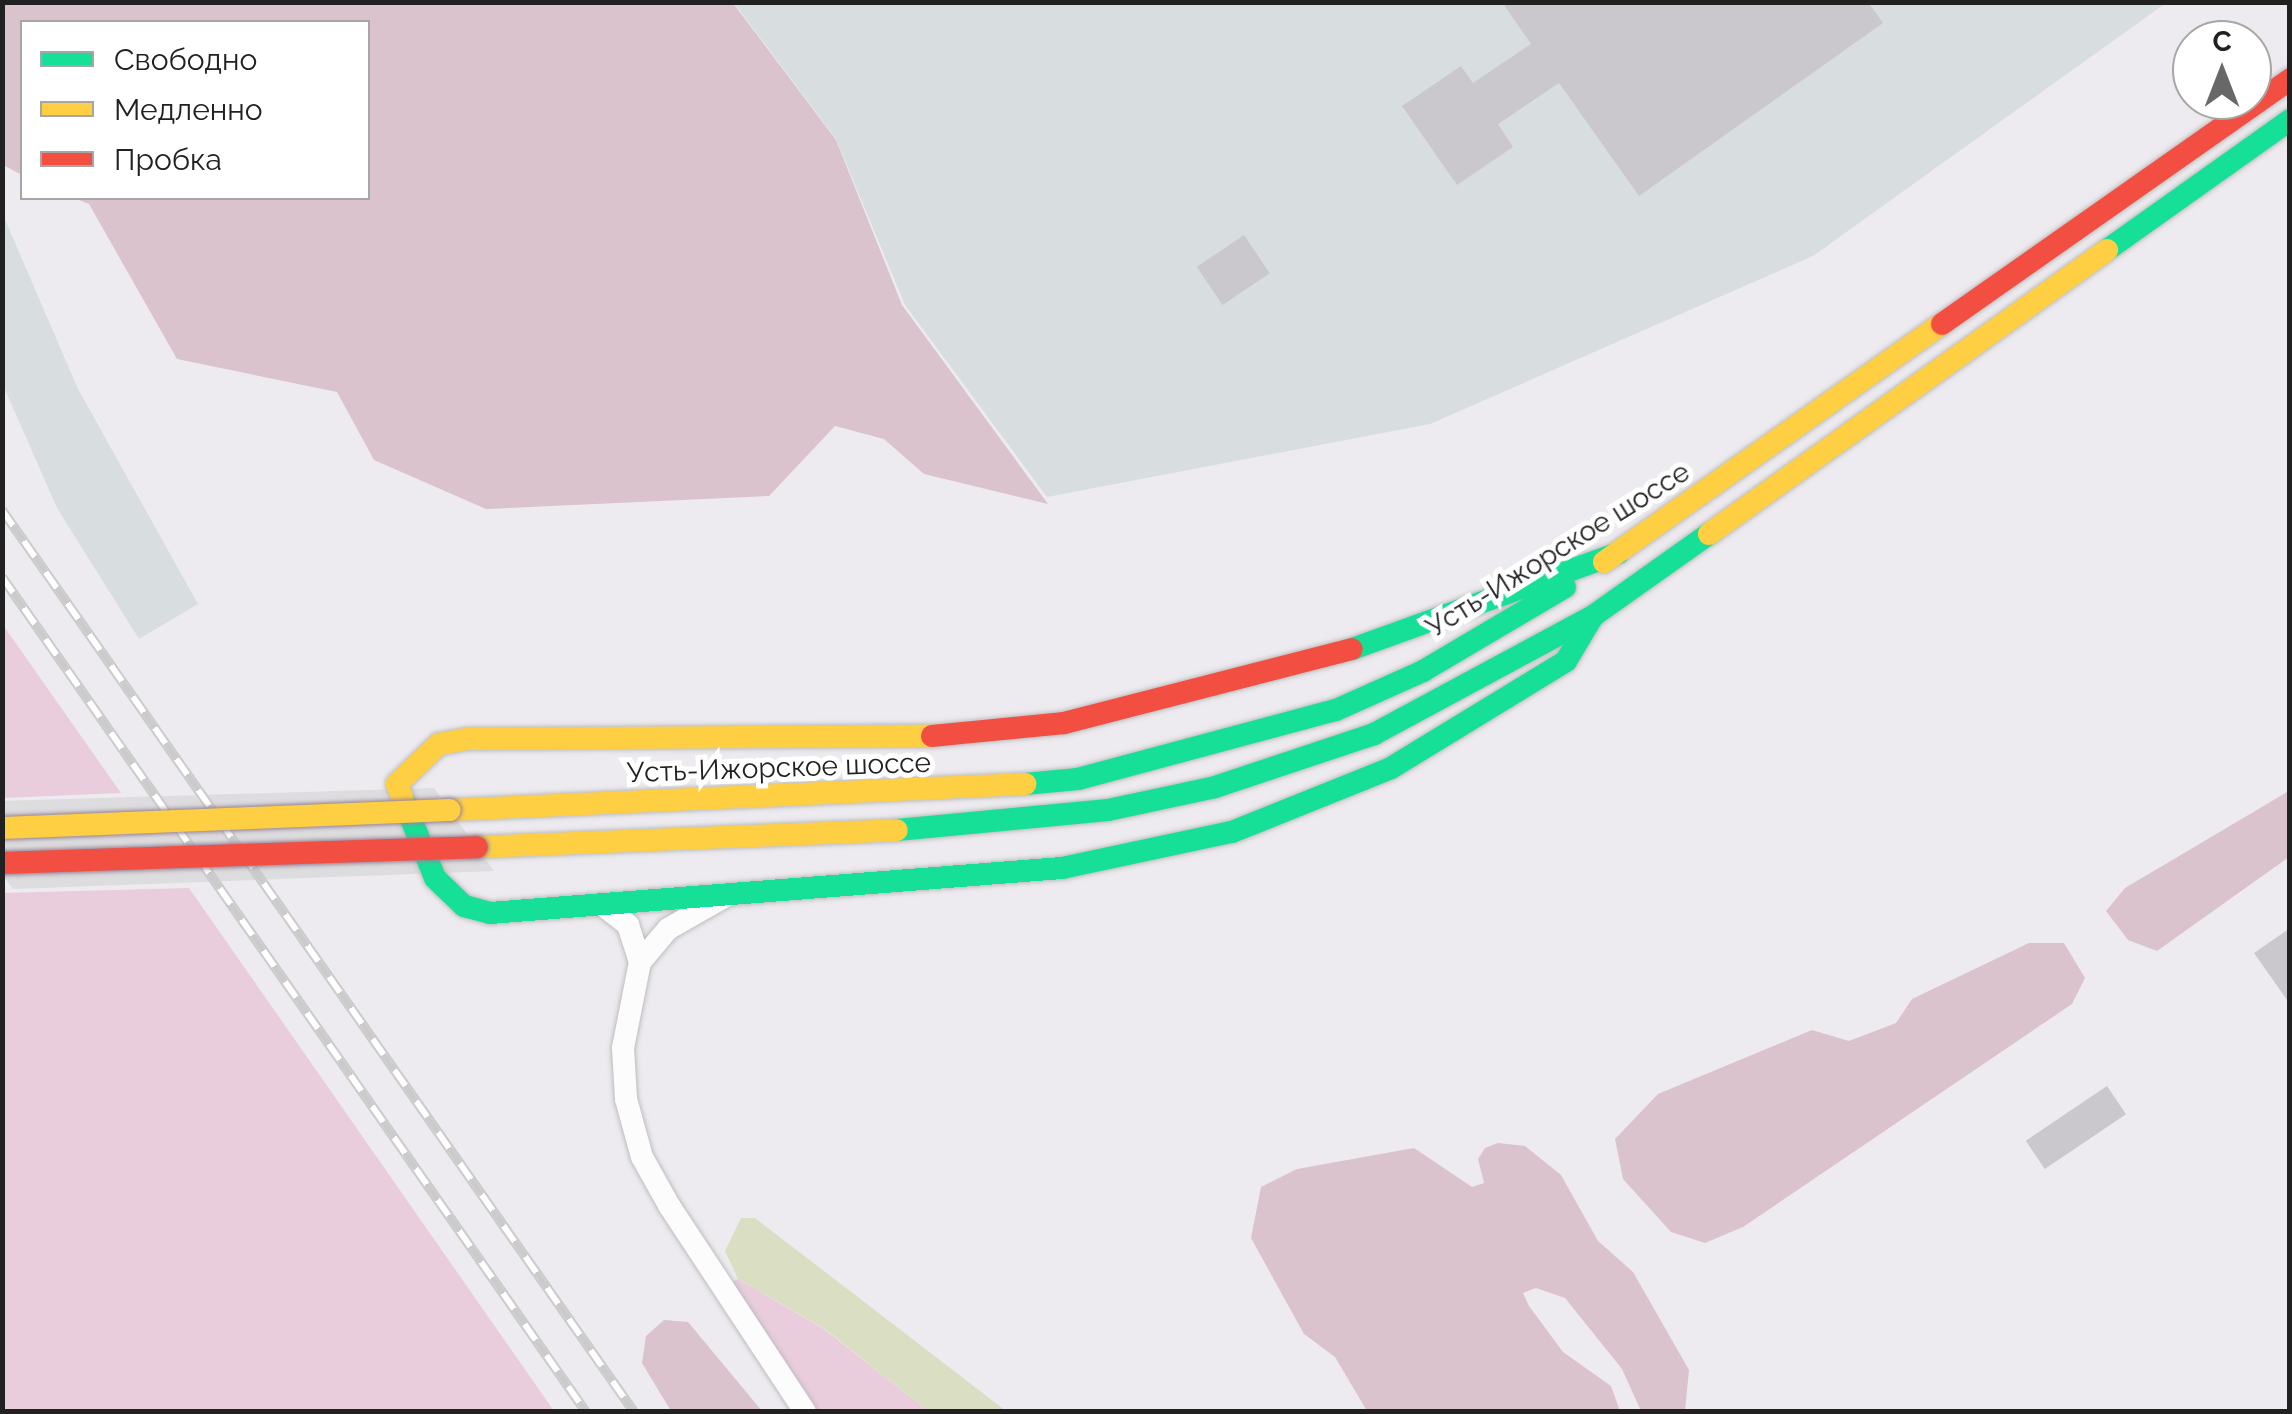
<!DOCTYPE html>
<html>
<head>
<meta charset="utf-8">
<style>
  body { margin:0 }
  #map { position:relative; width:2292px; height:1414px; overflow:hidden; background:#edebef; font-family:Raleway,sans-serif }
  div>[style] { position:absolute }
  .residential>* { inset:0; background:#dddcde }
  .industrial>* { inset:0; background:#d8dde0 }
  .grass>* { inset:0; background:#e9cddd }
  .forest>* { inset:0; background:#dac3cd }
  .water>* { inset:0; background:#dadec2 }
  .building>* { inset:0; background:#cac8cc; transform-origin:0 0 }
  .roads { filter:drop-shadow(0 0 2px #bebdbf) drop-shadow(0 0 2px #bebdbf) }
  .street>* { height:22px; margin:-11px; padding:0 11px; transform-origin:11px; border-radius:11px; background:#fcfcfd }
  .fast>* { height:22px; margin:-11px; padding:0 11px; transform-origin:11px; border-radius:11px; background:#16e098 }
  .slow>* { height:22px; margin:-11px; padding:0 11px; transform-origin:11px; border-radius:11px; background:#ffcf43 }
  .jam>* { height:22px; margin:-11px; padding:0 11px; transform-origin:11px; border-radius:11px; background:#f24e42 }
  .rail>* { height:10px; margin-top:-5px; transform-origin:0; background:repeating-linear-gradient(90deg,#fff 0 19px,#cbcbcb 0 38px); box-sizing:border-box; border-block:2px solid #cbcbcb }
  .bridges { filter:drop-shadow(0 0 2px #978497) drop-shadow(0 0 2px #978497) }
  .slow-bridge>* { height:22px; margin:-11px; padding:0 11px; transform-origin:11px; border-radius:11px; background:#ffcf43 }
  .jam-bridge>* { height:22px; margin:-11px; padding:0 11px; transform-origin:11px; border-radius:11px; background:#f24e42 }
  span { translate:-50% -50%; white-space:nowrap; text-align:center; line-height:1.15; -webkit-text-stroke:10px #fff; paint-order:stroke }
  .street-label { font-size:28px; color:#212121 }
  .frame { position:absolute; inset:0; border:5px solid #212121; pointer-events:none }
  .legend { position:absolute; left:20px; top:20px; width:350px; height:180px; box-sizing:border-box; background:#fff; border:2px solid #a6a6a6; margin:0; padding:12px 18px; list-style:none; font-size:30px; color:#212121 }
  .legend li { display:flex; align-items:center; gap:20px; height:50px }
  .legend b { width:50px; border:2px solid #a6a6a6 }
  .north { position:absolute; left:2172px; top:20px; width:100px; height:100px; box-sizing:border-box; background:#fff; border:2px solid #a6a6a6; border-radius:50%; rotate:0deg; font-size:28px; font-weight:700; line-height:40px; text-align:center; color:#212121 }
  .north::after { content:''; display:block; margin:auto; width:35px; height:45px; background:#686869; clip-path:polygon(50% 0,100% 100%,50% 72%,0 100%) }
</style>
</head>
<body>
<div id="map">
  <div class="residential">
    <div style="clip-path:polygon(434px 788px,494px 871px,13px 889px,3px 876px,2px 801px)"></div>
  </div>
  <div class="industrial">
    <div style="clip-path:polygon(734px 3px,2166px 3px,1813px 256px,1430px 424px,1047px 497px,905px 305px,836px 139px)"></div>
    <div style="clip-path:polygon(3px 215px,78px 389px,198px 604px,139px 639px,57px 508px,3px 385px)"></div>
  </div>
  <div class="grass">
    <div style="clip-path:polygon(2px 625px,3px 625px,121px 793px,3px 798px)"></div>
    <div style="clip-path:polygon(189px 888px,554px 1411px,3px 1411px,3px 893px)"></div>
    <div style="clip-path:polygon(738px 1279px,824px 1329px,928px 1411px,809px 1411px,729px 1284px)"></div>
  </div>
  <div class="forest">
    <div style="clip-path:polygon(2px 3px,733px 3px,836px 140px,902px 305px,1048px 504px,924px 474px,884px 439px,835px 426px,769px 496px,486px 509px,374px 460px,337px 392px,177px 359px,89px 204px,74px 198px,368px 198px,368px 22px,22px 22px,22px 175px,3px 165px)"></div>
    <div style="clip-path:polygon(2289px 791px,2289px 857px,2157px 951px,2128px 940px,2106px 911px,2125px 888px)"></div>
    <div style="clip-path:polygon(2029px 943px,2064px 943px,2085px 978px,2072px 1004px,1743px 1227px,1705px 1243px,1671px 1232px,1623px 1179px,1615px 1139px,1658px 1094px,1812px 1030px,1849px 1041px,1896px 1023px,1912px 999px)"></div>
    <div style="clip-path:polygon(1498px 1143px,1525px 1146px,1561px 1175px,1598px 1241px,1633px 1272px,1689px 1370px,1685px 1411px,1641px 1411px,1622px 1369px,1565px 1298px,1536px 1288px,1523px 1293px,1529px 1306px,1563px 1352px,1611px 1386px,1620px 1411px,1367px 1411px,1335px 1357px,1304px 1334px,1251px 1238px,1261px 1187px,1297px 1169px,1414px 1148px,1472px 1187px,1484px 1183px,1478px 1159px,1485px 1148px)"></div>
    <div style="clip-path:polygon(664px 1320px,688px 1322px,762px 1411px,671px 1411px,642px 1363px,646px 1336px)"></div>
  </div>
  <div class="water">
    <div style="clip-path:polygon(741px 1218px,755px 1218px,1006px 1411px,928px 1411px,825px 1329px,738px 1279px,725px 1251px)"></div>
  </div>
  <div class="building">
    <div style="clip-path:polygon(1502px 2px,1868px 2px,1883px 23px,1639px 196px,1559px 83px,1498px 124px,1513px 147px,1457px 185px,1402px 106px,1461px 66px,1473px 83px,1531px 44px)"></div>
    <div style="left:1244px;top:235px;width:46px;height:57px;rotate:56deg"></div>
    <div style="clip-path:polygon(2290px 928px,2290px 1004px,2254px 953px)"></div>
    <div style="left:2107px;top:1086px;width:34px;height:98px;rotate:56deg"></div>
  </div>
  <div class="roads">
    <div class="street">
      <div style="left:724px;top:897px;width:64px;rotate:150.3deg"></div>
      <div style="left:668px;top:929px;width:43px;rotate:130.3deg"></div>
      <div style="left:640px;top:962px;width:88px;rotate:101.2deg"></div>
      <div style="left:623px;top:1048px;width:51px;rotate:86.6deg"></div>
      <div style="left:626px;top:1099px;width:60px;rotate:74.6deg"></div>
      <div style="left:642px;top:1157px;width:57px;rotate:60.8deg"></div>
      <div style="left:670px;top:1207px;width:245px;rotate:56.6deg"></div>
      <div style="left:604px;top:906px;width:31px;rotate:38deg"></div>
      <div style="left:628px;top:925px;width:39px;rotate:72deg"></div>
    </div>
    <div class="fast">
      <div style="left:2107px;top:250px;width:224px;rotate:-35.4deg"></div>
      <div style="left:1352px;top:649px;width:283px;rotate:-19.8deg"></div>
      <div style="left:1025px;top:784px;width:53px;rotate:-5.4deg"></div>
      <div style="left:1078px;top:779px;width:267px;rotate:-15deg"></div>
      <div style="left:1336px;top:710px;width:95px;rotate:-24.1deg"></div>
      <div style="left:1423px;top:671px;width:165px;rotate:-30.6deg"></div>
      <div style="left:403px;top:799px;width:85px;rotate:67.9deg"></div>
      <div style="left:435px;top:878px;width:40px;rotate:44deg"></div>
      <div style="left:464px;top:906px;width:27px;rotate:15deg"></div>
      <div style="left:490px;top:913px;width:574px;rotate:-4.5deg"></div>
      <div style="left:1062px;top:868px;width:174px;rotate:-12deg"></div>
      <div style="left:1232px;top:832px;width:171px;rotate:-21.9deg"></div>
      <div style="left:1391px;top:768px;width:205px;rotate:-31.4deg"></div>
      <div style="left:1566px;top:661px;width:52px;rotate:-59deg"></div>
      <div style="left:897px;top:830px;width:212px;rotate:-5.4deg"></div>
      <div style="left:1108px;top:810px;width:109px;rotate:-12.1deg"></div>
      <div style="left:1215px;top:787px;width:168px;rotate:-18.4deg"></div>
      <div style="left:1374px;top:734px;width:249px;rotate:-28.3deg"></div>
      <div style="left:1593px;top:616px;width:142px;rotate:-35.3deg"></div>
    </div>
    <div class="slow">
      <div style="left:1709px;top:534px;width:489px;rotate:-35.5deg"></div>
      <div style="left:1604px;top:562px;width:413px;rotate:-35.2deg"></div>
      <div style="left:403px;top:799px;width:16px;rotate:-112deg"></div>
      <div style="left:397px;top:784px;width:58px;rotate:-43.6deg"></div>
      <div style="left:439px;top:744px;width:28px;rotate:-10deg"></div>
      <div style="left:467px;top:739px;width:465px;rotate:-0.4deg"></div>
      <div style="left:450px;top:810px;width:576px;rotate:-2.59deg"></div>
      <div style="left:477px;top:847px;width:420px;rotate:-2.3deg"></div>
    </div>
    <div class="jam">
      <div style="left:1942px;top:324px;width:426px;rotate:-35.1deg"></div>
      <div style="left:932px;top:736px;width:133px;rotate:-5.6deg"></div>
      <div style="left:1064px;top:723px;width:297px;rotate:-14.4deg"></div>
    </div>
  </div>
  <div class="rail">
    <div style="left:2px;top:510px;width:1101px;rotate:54.98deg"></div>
    <div style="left:2px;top:577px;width:1019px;rotate:55.03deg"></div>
  </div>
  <div class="bridges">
    <div class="slow-bridge">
      <div style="left:2px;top:828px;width:448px;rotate:-2.3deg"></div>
    </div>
    <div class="jam-bridge">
      <div style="left:2px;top:863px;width:475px;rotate:-1.9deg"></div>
    </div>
  </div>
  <div class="street-label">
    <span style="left:1558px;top:550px;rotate:-32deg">Усть-Ижорское шоссе</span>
    <span style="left:779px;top:768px;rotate:-2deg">Усть-Ижорское шоссе</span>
  </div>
  <div class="frame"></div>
  <ul class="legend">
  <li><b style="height:12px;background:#16e098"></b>Свободно</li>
  <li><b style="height:12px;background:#ffcf43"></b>Медленно</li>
  <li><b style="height:12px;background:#f24e42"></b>Пробка</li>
  </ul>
  <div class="north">С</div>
</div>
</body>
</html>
